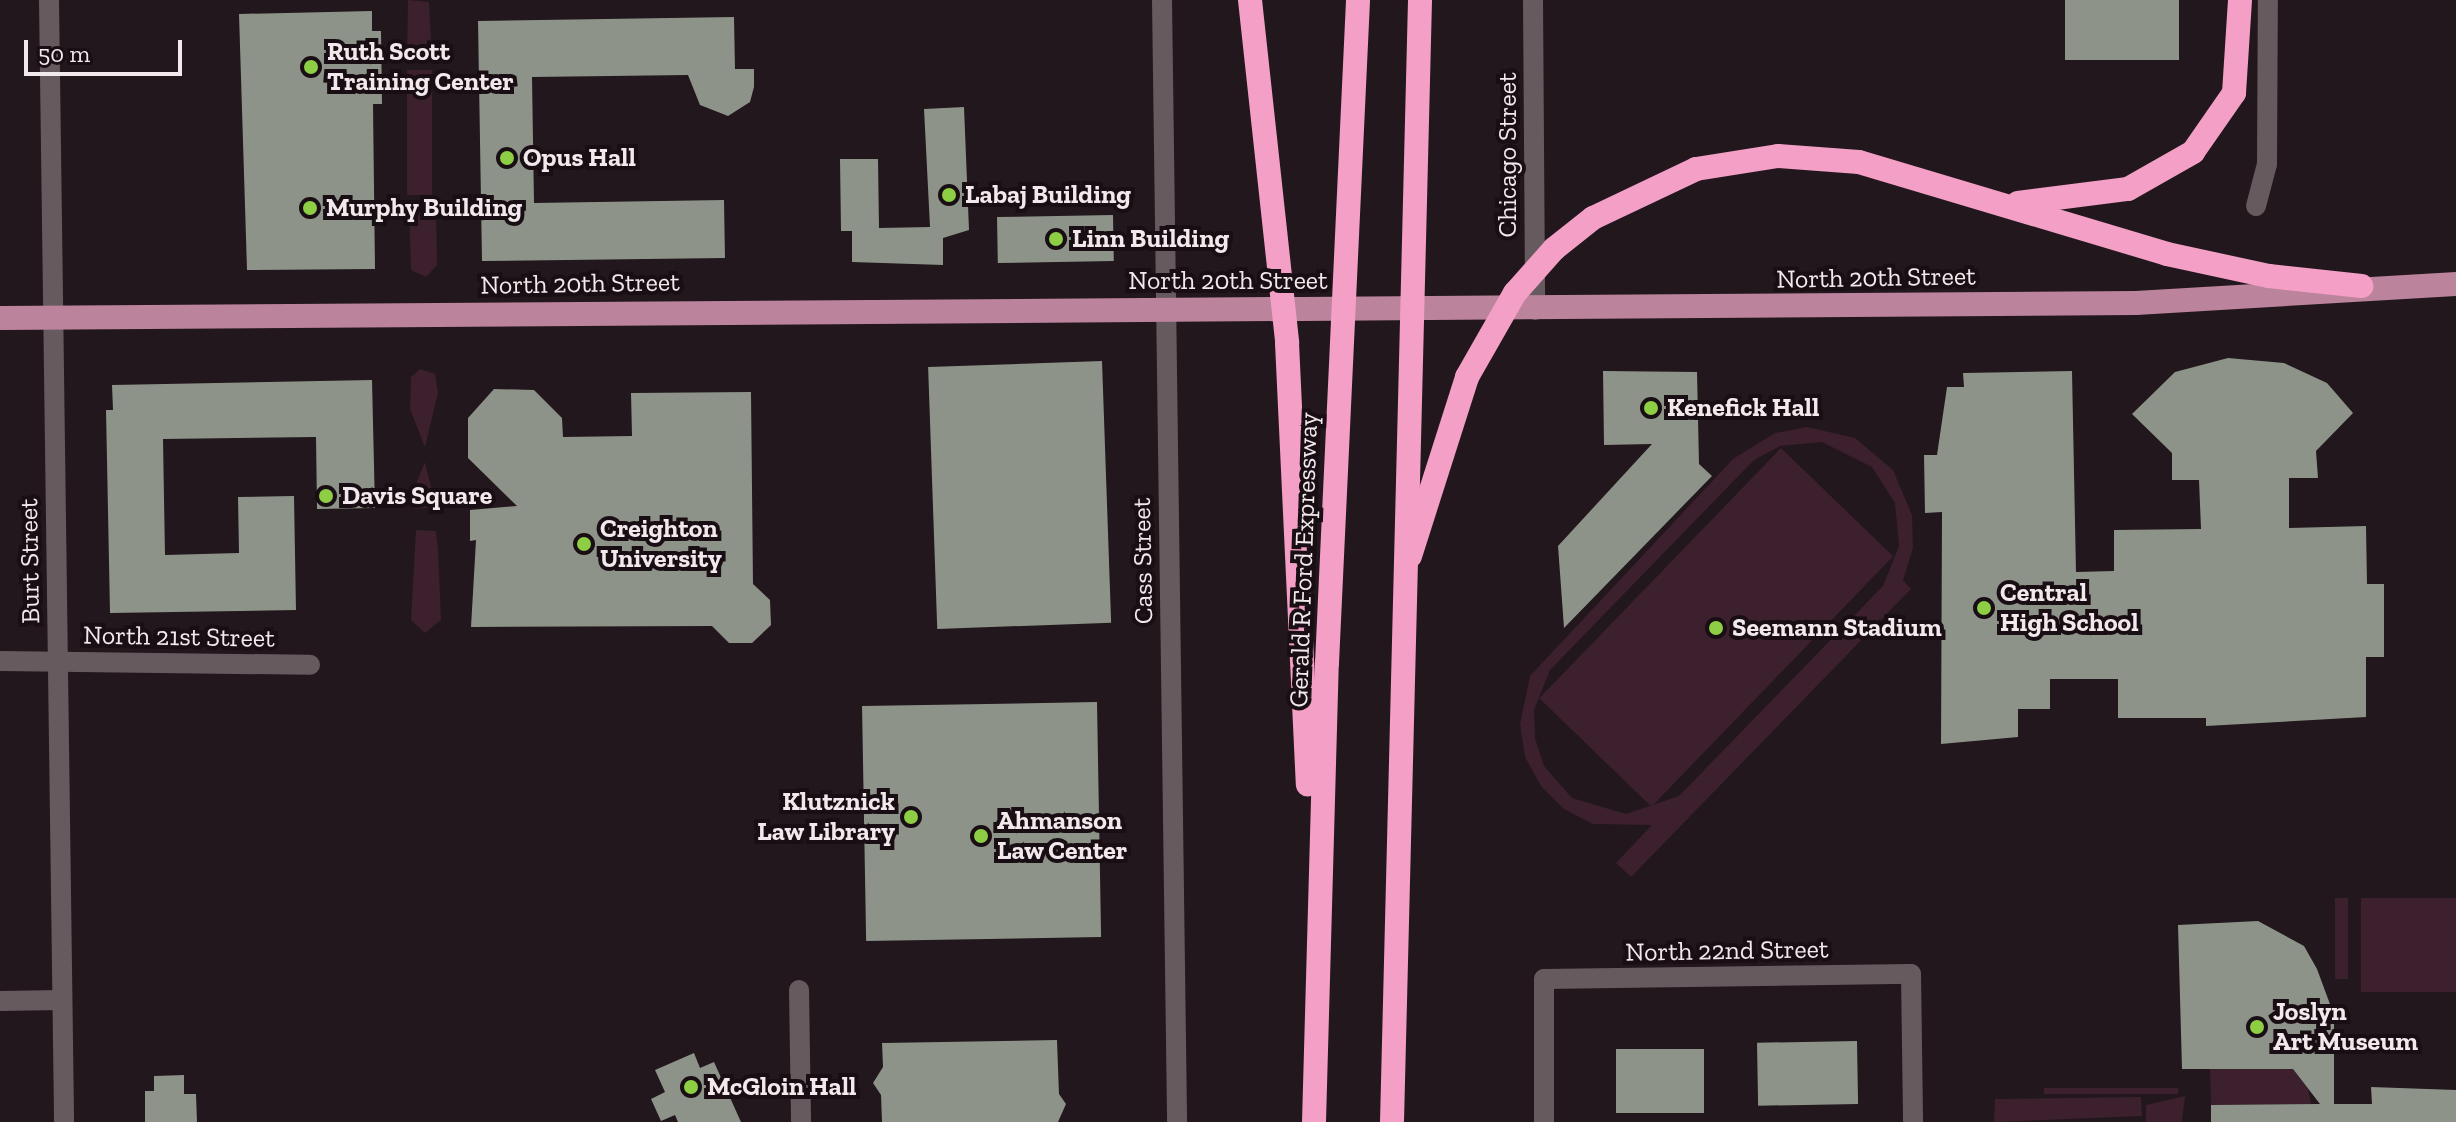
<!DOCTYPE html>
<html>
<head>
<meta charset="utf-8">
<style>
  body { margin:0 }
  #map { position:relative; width:2456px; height:1122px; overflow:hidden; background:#21171c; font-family:"Zilla Slab",serif }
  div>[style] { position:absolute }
  .green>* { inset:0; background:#3c202d; transform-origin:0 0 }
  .building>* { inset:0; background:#8d9388; transform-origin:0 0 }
  .minor>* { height:20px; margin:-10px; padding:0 10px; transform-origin:10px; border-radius:10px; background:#675a5f }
  .major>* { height:24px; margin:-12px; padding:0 12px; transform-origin:12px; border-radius:12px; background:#bc839c }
  .highway>* { height:24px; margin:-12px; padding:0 12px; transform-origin:12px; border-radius:12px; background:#f49fc5 }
  .dots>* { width:22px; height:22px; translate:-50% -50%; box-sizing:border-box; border:4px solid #180e13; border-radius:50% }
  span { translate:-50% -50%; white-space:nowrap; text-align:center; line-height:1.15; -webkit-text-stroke:8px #180e13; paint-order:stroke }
  .poi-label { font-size:26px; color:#f1e9ec; font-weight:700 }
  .left { translate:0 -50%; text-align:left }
  .right { translate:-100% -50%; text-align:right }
  .street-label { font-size:26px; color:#f1e9ec }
  .scale { position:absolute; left:24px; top:40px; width:158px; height:36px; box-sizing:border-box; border:4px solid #f1e9ec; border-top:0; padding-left:10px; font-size:24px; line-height:28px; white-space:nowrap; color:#f1e9ec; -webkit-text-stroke:6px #180e13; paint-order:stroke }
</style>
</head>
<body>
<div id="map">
  <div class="green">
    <div style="clip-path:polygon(408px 0,429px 2px,432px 61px,407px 61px)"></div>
    <div style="left:407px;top:70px;width:25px;height:125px"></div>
    <div style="clip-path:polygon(409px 205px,436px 205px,437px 265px,426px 277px,411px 270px)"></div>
    <div style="clip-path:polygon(420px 369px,435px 374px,438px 393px,425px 447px,410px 409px,411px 377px)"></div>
    <div style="clip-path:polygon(evenodd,1807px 427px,1855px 438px,1893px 470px,1912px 515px,1913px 548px,1903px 580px,1911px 589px,1631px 877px,1616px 863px,1652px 825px,1593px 824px,1564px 809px,1541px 786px,1525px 757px,1520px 724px,1530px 676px,1733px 459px,1775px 433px,1807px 427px,1822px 442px,1872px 467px,1895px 503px,1899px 546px,1883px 586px,1679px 796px,1626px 814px,1572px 798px,1544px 766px,1535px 738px,1534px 710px,1550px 670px,1754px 460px,1780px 446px,1822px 442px)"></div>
    <div style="left:1781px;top:448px;width:156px;height:348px;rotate:44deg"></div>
    <div style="clip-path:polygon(425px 462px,436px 507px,414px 509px,412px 493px)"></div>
    <div style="clip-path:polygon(416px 530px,436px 531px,438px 550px,441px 620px,425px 633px,411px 620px)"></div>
    <div style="left:2335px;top:898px;width:13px;height:81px"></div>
    <div style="left:2456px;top:898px;width:94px;height:95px;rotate:90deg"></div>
    <div style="clip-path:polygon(2210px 1068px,2293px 1069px,2308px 1089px,2311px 1104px,2211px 1105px)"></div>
    <div style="left:2178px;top:1088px;width:6px;height:134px;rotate:90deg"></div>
    <div style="clip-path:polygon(2185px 1096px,2182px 1122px,2146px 1122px,2146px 1105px)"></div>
    <div style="clip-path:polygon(2141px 1097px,2142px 1116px,1994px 1122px,1995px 1099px)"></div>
  </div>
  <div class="building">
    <div style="left:2065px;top:0;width:114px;height:60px"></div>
    <div style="clip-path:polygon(372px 11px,372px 31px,381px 31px,382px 104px,373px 104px,375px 269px,247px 270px,239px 14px)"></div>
    <div style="clip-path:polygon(734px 17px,735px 69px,754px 69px,754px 87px,750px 102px,728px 116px,700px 105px,688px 75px,532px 77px,534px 203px,724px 200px,725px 258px,482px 261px,478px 21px)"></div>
    <div style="clip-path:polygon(964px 107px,969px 230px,943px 238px,943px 265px,852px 262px,852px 231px,841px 231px,840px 159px,878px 159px,879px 228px,930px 227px,924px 109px)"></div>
    <div style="left:1113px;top:215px;width:46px;height:116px;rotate:89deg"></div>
    <div style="clip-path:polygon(2228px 358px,2284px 363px,2327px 383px,2353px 413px,2316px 451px,2318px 478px,2289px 478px,2289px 528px,2366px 526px,2367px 584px,2384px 584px,2384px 657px,2366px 657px,2366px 717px,2206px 726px,2206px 718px,2118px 718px,2118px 679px,2050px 679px,2050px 709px,2018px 709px,2018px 737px,1941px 744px,1942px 512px,1925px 513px,1924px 455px,1937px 455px,1947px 387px,1964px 387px,1963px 373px,2072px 371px,2076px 572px,2114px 571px,2114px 530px,2201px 529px,2199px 480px,2172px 480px,2172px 453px,2132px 414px,2175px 372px)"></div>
    <div style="left:1102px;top:361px;width:262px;height:174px;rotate:88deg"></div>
    <div style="clip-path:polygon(1603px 371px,1697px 372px,1699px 464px,1712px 476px,1564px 628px,1558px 546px,1652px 444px,1604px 445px)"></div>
    <div style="clip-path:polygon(372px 380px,375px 508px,317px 509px,316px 437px,163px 439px,165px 555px,239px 553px,238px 497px,294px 496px,296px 610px,110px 613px,106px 410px,113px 410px,112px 385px)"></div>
    <div style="clip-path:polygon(494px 389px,534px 390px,562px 418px,563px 437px,632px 436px,631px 393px,751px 392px,753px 584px,770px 600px,771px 625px,752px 643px,729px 643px,712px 626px,471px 627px,476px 540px,470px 541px,470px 510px,517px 506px,468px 458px,468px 418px)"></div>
    <div style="left:1097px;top:702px;width:235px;height:235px;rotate:89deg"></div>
    <div style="clip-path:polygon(2258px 921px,2304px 946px,2317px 969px,2334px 1015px,2334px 1104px,2372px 1104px,2371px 1087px,2456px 1090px,2456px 1122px,2211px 1122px,2211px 1105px,2320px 1104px,2293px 1069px,2182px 1069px,2178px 925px)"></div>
    <div style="clip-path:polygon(1057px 1040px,1059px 1094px,1066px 1104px,1058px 1122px,882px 1122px,881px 1095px,873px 1083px,883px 1067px,882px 1043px)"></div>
    <div style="left:1857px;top:1041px;width:63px;height:100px;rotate:89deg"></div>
    <div style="left:1616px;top:1049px;width:88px;height:64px"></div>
    <div style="clip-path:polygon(694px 1053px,700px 1068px,714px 1062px,741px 1122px,678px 1122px,675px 1115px,661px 1121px,651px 1099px,665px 1092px,655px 1070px)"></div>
    <div style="clip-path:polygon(184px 1075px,184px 1094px,196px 1094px,197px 1122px,145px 1122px,145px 1091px,154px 1091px,154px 1076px)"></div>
  </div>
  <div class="minor">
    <div style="left:49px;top:0;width:1122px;rotate:89.23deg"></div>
    <div style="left:1162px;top:0;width:1122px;rotate:89.23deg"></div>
    <div style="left:1533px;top:0;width:310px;rotate:89.6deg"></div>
    <div style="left:2256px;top:206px;width:43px;rotate:-75.3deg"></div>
    <div style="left:2267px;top:164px;width:164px;rotate:-89.7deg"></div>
    <div style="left:0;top:661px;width:310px;rotate:0.7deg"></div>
    <div style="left:799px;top:990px;width:132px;rotate:89.1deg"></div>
    <div style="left:0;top:1001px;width:61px;rotate:-0.9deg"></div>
    <div style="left:1544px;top:1122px;width:143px;rotate:-90deg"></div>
    <div style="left:1544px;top:979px;width:367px;rotate:-0.8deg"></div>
    <div style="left:1911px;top:974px;width:148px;rotate:89.2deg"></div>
  </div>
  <div class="major">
    <div style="left:0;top:318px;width:2136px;rotate:-0.4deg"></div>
    <div style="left:2136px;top:303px;width:321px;rotate:-3.4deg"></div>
  </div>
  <div class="highway">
    <div style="left:1250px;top:0;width:345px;rotate:83.8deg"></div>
    <div style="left:1287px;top:343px;width:442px;rotate:87.3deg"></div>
    <div style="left:2018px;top:203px;width:111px;rotate:-7.3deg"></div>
    <div style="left:2128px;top:189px;width:75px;rotate:-29.6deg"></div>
    <div style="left:2193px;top:152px;width:72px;rotate:-55.2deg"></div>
    <div style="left:2234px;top:93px;width:93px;rotate:-86.3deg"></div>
    <div style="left:1410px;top:556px;width:188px;rotate:-72.3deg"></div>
    <div style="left:1467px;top:377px;width:97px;rotate:-60.3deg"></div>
    <div style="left:1515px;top:293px;width:59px;rotate:-48.4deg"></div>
    <div style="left:1554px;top:249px;width:50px;rotate:-38.5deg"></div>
    <div style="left:1593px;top:218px;width:114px;rotate:-25.4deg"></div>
    <div style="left:1696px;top:169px;width:83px;rotate:-9deg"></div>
    <div style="left:1778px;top:156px;width:81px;rotate:4.2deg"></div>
    <div style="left:1859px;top:162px;width:321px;rotate:16.6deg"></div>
    <div style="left:2167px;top:254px;width:104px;rotate:12.2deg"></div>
    <div style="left:2269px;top:276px;width:93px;rotate:6.2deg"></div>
    <div style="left:1314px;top:1122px;width:459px;rotate:-88.4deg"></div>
    <div style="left:1327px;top:663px;width:664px;rotate:-87.32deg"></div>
    <div style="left:1392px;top:1122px;width:1122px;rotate:-88.57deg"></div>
  </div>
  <div class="dots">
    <div style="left:311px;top:67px;background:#8dce44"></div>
    <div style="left:507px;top:158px;background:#8dce44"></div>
    <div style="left:949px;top:195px;background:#8dce44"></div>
    <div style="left:310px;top:208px;background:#8dce44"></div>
    <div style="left:1056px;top:239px;background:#8dce44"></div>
    <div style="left:1651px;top:408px;background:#8dce44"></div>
    <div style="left:326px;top:496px;background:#8dce44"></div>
    <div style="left:584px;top:544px;background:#8dce44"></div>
    <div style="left:1984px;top:608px;background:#8dce44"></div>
    <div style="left:1716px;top:628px;background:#8dce44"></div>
    <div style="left:911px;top:817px;background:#8dce44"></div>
    <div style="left:981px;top:836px;background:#8dce44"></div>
    <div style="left:2257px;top:1027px;background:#8dce44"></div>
    <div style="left:691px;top:1087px;background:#8dce44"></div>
  </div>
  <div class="poi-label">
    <span class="left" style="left:327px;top:67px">Ruth Scott<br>Training Center</span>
    <span class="left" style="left:523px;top:158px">Opus Hall</span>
    <span class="left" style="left:965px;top:195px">Labaj Building</span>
    <span class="left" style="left:326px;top:208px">Murphy Building</span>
    <span class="left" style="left:1072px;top:239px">Linn Building</span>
    <span class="left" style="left:1667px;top:408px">Kenefick Hall</span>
    <span class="left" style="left:342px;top:496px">Davis Square</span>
    <span class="left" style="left:600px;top:544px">Creighton<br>University</span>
    <span class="left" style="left:2000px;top:608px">Central<br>High School</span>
    <span class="left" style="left:1732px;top:628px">Seemann Stadium</span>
    <span class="right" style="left:895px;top:817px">Klutznick<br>Law Library</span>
    <span class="left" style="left:997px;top:836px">Ahmanson<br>Law Center</span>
    <span class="left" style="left:2273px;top:1027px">Joslyn<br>Art Museum</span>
    <span class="left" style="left:707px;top:1087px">McGloin Hall</span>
  </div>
  <div class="street-label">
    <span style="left:1508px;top:155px;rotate:-90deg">Chicago Street</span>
    <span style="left:1876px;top:278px;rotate:-1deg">North 20th Street</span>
    <span style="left:1228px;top:281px">North 20th Street</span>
    <span style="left:580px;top:284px;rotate:-1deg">North 20th Street</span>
    <span style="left:1304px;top:560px;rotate:-88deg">Gerald R Ford Expressway</span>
    <span style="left:30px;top:561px;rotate:-91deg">Burt Street</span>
    <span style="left:1143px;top:561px;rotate:-91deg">Cass Street</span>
    <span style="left:179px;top:637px;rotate:1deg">North 21st Street</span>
    <span style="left:1727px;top:951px;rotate:-1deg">North 22nd Street</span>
  </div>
  <div class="scale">50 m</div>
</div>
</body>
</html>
